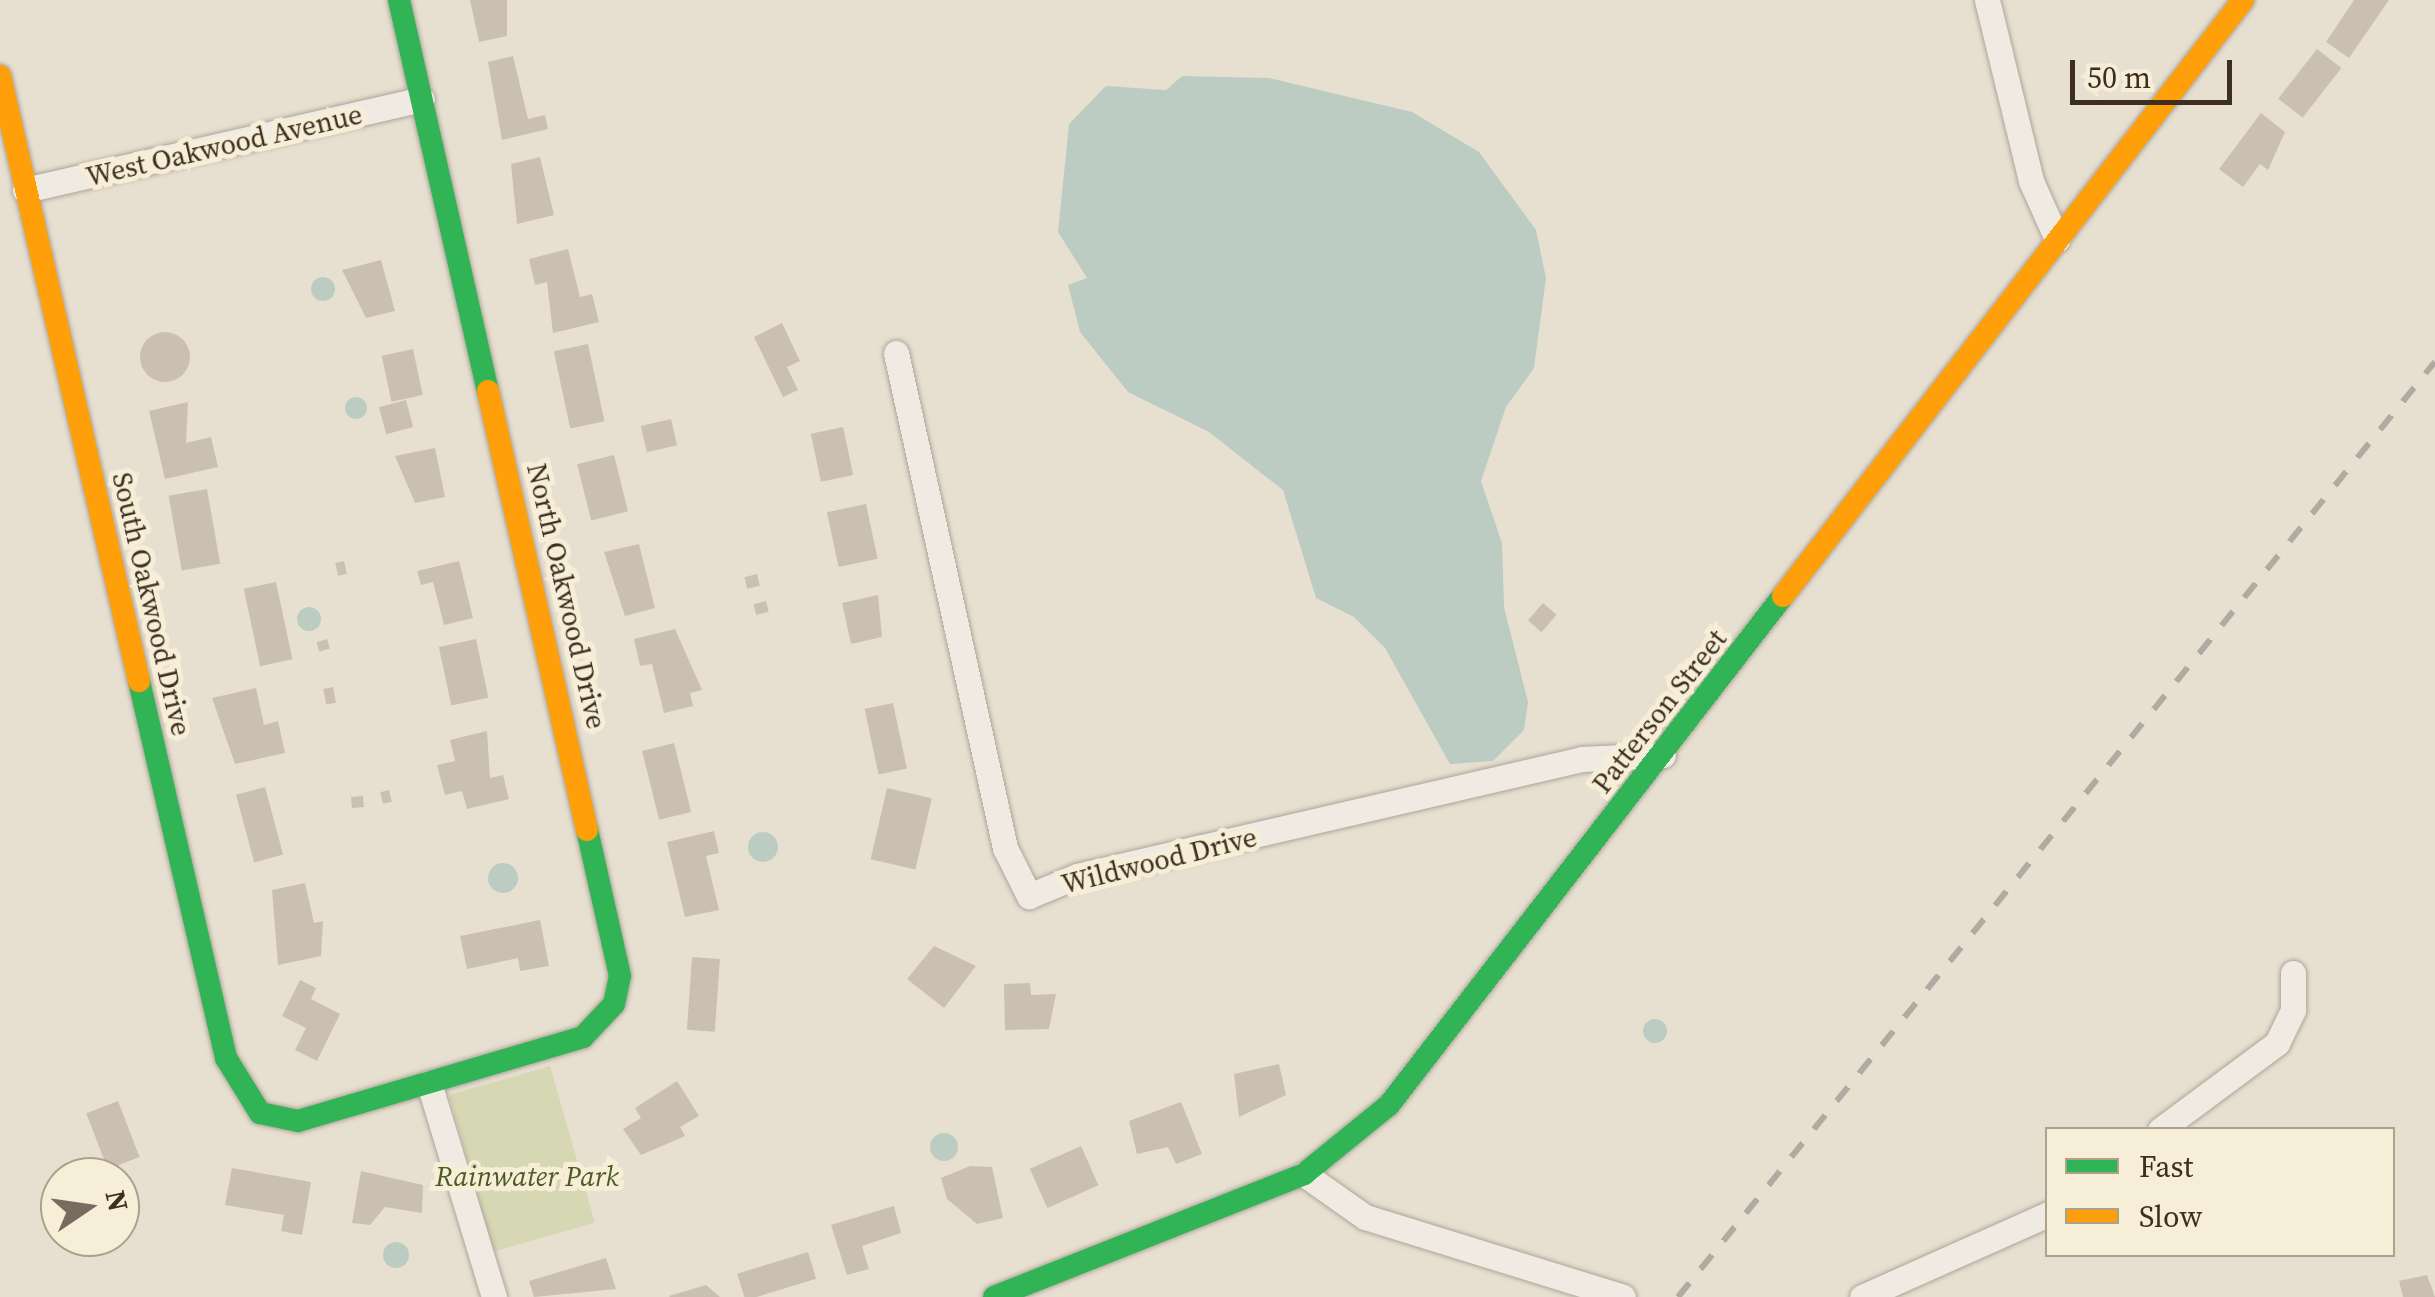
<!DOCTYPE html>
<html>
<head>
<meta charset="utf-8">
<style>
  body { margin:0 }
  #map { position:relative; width:2435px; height:1297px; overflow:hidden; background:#e7e0d1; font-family:"Source Serif 4",serif }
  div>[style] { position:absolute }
  .green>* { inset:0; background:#d6d7b3; transform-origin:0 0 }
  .water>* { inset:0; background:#bcccc2 }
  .round { border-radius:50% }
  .building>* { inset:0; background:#cbbfb2; transform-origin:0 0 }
  .roads { filter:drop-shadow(0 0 2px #ada599) drop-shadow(0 0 2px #ada599) }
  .street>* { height:25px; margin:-12.5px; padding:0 12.5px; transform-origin:12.5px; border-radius:12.5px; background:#efebe3 }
  .fast>* { height:22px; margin:-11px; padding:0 11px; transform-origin:11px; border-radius:11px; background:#30b455 }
  .slow>* { height:22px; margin:-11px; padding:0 11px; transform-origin:11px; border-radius:11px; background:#ff9f0a }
  .rail>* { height:6px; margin-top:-3px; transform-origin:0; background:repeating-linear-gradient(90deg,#afaaa2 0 18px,transparent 0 36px) }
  span { translate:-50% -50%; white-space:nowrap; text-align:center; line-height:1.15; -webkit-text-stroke:10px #f7eed8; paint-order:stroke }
  .street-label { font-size:28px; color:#3d2e20 }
  .park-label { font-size:28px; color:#4d5a26; font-style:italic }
  .legend { position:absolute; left:2045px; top:1127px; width:350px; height:130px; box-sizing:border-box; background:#f7eed8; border:2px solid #ada18e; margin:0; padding:12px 18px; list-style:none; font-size:30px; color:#3d2e20 }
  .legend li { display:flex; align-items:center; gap:20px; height:50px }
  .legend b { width:50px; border:2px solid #ada18e }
  .north { position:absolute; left:40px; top:1157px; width:100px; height:100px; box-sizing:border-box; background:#f7eed8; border:2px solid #ada18e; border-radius:50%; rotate:77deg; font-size:28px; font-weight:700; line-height:40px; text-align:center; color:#3d2e20 }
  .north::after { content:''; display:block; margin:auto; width:35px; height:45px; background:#786c5e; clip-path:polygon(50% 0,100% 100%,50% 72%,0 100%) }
  .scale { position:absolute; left:2070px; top:60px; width:162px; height:45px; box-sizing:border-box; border:5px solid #3d2e20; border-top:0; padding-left:12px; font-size:30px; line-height:35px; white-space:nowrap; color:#3d2e20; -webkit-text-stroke:8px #f7eed8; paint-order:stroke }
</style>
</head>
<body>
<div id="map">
  <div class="green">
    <div style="left:550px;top:1066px;width:163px;height:105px;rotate:74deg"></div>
  </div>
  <div class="water">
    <div style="clip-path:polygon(1182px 76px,1269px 78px,1412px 112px,1479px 152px,1536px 230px,1546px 278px,1534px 368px,1506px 407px,1481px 481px,1502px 543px,1504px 607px,1528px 702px,1524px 730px,1493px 761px,1450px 764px,1385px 648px,1354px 617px,1316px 598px,1283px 490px,1209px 432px,1128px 392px,1080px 332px,1068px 285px,1087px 278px,1058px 232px,1069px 124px,1106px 86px,1166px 90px)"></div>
    <div class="round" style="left:311px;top:277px;width:24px;height:24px"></div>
    <div class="round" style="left:345px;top:397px;width:22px;height:22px"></div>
    <div class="round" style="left:297px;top:607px;width:24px;height:24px"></div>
    <div class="round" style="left:748px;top:832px;width:30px;height:30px"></div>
    <div class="round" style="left:488px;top:863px;width:30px;height:30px"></div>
    <div class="round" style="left:1643px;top:1019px;width:24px;height:24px"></div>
    <div class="round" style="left:930px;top:1133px;width:28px;height:28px"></div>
    <div class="round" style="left:383px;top:1242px;width:26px;height:26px"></div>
  </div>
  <div class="building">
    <div style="clip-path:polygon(470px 0,507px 0,507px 36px,479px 42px)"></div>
    <div style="clip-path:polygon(2354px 0,2389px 0,2349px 58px,2326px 42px)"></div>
    <div style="left:2317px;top:49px;width:31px;height:63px;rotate:38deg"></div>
    <div style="clip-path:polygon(513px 56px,528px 119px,545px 115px,548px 129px,502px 140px,488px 62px)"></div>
    <div style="clip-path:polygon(2261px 113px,2285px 132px,2268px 170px,2260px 164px,2243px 187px,2219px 169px)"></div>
    <div style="clip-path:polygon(540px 157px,554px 215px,517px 224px,511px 164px)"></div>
    <div style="clip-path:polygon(568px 249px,580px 297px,592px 294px,599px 322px,553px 333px,547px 282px,535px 285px,529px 259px)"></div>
    <div style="clip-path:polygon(381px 260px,395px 311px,366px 318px,342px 270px)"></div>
    <div style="clip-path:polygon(782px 323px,800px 361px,787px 367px,798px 390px,783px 397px,754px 337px)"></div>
    <div class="round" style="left:140px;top:332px;width:50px;height:50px"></div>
    <div style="left:588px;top:344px;width:79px;height:35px;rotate:78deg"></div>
    <div style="left:413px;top:349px;width:47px;height:32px;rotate:78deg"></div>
    <div style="left:406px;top:400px;width:28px;height:28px;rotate:75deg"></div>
    <div style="clip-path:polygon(188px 402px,186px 443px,211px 437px,218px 467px,165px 479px,149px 411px)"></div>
    <div style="left:671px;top:419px;width:27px;height:31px;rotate:77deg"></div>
    <div style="left:843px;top:427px;width:49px;height:33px;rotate:78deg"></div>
    <div style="clip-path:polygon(435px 448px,445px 497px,415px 503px,395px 456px)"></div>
    <div style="left:614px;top:455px;width:58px;height:38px;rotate:76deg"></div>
    <div style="left:207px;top:489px;width:76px;height:39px;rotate:80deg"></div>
    <div style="left:866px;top:504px;width:56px;height:40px;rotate:78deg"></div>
    <div style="clip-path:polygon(639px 544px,655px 608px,625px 616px,604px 552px)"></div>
    <div style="left:344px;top:561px;width:13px;height:9px;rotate:77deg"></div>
    <div style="clip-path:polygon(459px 561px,473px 618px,444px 625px,433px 582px,421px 585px,417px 571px)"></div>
    <div style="left:757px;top:574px;width:12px;height:13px;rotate:76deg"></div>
    <div style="left:276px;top:582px;width:79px;height:33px;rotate:78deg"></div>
    <div style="clip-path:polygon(878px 595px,882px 637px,851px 644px,842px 603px)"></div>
    <div style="left:766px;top:601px;width:11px;height:13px;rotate:75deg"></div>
    <div style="left:1543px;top:603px;width:18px;height:23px;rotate:41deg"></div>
    <div style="clip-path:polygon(675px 629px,702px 690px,690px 693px,693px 706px,664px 713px,652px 664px,640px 666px,634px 639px)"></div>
    <div style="left:327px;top:639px;width:10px;height:11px;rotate:73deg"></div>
    <div style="left:476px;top:639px;width:60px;height:38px;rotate:78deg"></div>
    <div style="left:333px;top:687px;width:16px;height:10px;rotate:79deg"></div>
    <div style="clip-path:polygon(256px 688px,264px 725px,278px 721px,285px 753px,235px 764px,212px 698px)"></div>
    <div style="left:893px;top:703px;width:67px;height:29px;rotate:78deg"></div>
    <div style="clip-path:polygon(487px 731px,490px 778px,503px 775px,509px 799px,467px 809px,462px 791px,445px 795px,437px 765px,455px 761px,450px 740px)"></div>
    <div style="left:674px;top:743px;width:71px;height:33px;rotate:76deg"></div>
    <div style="left:265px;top:787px;width:70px;height:30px;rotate:75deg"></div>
    <div style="left:887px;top:788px;width:46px;height:73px;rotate:13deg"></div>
    <div style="left:389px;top:790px;width:12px;height:9px;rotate:76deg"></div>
    <div style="left:363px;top:796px;width:11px;height:12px;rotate:85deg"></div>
    <div style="clip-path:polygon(714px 831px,719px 853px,706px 856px,719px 910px,685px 917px,667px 842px)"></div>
    <div style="clip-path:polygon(305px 883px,314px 923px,323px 921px,321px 956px,278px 965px,272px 890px)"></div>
    <div style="clip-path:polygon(540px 920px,549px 966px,520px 971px,518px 958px,467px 969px,460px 936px)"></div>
    <div style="clip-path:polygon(934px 946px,976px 966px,944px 1008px,907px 979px)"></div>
    <div style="left:692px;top:957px;width:28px;height:73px;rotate:4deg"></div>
    <div style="clip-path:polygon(300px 980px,316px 988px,311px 999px,340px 1014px,317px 1061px,295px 1050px,306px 1028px,282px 1016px)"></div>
    <div style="clip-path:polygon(1030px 983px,1031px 995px,1056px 994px,1049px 1029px,1005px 1030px,1004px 984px)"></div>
    <div style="clip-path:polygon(1279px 1064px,1286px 1095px,1239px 1117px,1234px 1074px)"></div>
    <div style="clip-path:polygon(677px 1081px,699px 1116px,680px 1127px,685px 1136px,641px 1155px,623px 1129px,641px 1118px,635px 1108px)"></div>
    <div style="left:118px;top:1101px;width:60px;height:34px;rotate:69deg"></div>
    <div style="clip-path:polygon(1181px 1102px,1202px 1154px,1176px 1164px,1168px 1147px,1137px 1154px,1129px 1121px)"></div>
    <div style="left:1081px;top:1146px;width:43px;height:56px;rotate:66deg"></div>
    <div style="clip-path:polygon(970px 1166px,992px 1167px,1003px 1218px,977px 1224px,947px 1199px,941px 1178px)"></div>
    <div style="clip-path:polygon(232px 1168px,311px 1182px,302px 1235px,281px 1231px,284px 1215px,225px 1205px)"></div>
    <div style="clip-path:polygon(361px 1171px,423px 1185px,422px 1213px,385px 1207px,370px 1225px,352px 1223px)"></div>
    <div style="clip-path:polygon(894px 1206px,901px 1233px,862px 1246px,869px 1269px,847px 1275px,831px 1225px)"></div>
    <div style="left:808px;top:1252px;width:28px;height:74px;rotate:73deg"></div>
    <div style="clip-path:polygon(606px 1258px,616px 1289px,534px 1297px,529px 1281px)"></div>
    <div style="clip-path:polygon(2427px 1275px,2435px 1297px,2403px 1297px,2399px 1281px)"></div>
    <div style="clip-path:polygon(706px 1285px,720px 1297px,670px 1297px,669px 1296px)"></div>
  </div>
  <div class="roads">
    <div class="street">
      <div style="left:1987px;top:0;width:186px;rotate:76.3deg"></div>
      <div style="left:2031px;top:181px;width:64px;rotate:65.9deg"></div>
      <div style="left:25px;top:190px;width:407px;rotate:-12.9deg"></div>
      <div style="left:896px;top:353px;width:507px;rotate:77.58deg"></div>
      <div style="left:1005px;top:848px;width:54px;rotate:63.4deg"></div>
      <div style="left:1029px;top:896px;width:52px;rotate:-22.6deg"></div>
      <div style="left:1077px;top:876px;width:518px;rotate:-13.04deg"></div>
      <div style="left:1582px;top:759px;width:81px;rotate:-2.8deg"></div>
      <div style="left:429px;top:1083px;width:224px;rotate:73.1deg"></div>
      <div style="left:2160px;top:1130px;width:146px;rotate:-36.6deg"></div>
      <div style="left:2277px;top:1043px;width:37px;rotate:-64deg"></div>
      <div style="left:2293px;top:1010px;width:37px;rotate:-90deg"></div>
      <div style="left:1304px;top:1174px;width:75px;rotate:35.2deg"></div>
      <div style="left:1365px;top:1217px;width:270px;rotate:17.2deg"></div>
      <div style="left:1862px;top:1297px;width:204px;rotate:-24deg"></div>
    </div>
    <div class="fast">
      <div style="left:399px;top:0;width:401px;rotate:77.2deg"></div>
      <div style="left:139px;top:681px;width:387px;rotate:77deg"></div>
      <div style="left:226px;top:1058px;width:65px;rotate:58.3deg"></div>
      <div style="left:260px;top:1113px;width:39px;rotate:12deg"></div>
      <div style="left:298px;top:1121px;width:297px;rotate:-16.4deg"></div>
      <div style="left:583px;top:1037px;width:45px;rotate:-46.8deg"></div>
      <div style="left:614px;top:1004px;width:29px;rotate:-78deg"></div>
      <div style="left:620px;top:976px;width:150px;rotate:-102.7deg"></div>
      <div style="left:994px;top:1297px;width:334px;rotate:-21.6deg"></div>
      <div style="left:1304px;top:1174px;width:109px;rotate:-39.1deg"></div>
      <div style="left:1389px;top:1105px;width:644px;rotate:-52.26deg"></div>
    </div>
    <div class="slow">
      <div style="left:0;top:76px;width:621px;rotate:77.06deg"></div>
      <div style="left:488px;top:391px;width:450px;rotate:77.3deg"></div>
      <div style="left:1783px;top:596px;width:753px;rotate:-52.34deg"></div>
    </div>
  </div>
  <div class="rail">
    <div style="left:1678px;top:1297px;width:1203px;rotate:-51.01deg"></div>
  </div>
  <div class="street-label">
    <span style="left:224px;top:145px;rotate:-13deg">West Oakwood Avenue</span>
    <span style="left:567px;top:596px;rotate:77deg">North Oakwood Drive</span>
    <span style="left:152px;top:604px;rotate:77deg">South Oakwood Drive</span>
    <span style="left:1659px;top:711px;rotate:-52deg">Patterson Street</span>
    <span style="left:1159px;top:860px;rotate:-14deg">Wildwood Drive</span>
  </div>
  <div class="park-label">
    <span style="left:527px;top:1176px">Rainwater Park</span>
  </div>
  <ul class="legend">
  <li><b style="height:12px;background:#30b455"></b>Fast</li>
  <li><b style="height:12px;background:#ff9f0a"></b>Slow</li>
  </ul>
  <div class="north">N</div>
  <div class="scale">50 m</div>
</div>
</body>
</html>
